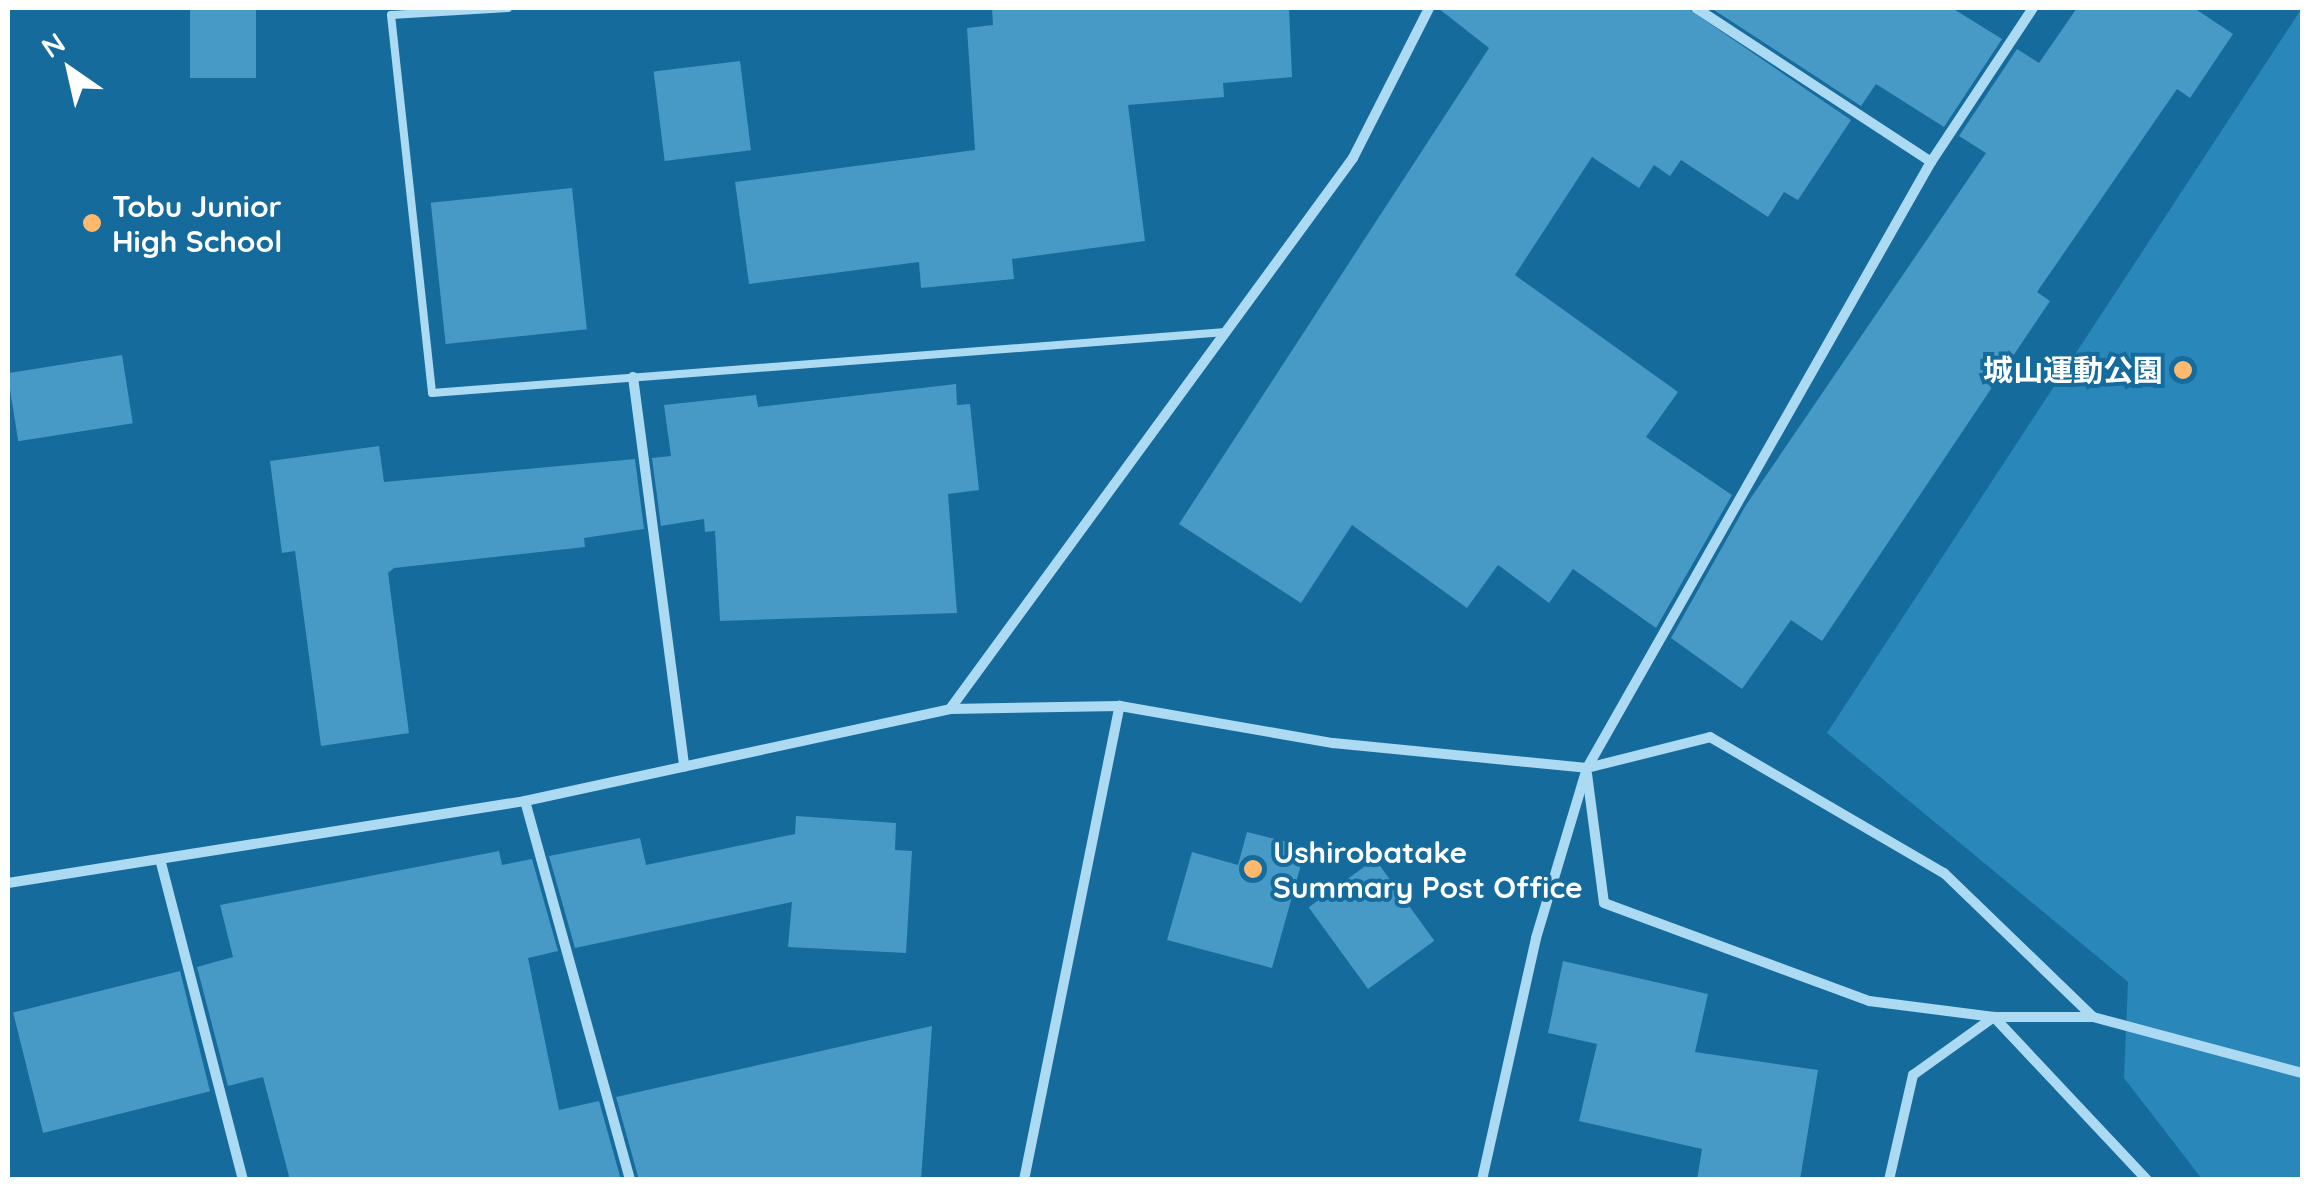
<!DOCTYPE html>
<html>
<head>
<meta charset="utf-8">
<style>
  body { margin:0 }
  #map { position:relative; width:2310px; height:1187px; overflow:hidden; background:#166b9d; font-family:Quicksand,"Noto Sans JP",sans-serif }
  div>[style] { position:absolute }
  .green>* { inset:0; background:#2987ba }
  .building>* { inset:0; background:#4799c6; transform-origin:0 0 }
  .service>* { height:8px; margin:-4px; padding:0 4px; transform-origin:4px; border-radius:4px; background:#addaf3 }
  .minor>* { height:10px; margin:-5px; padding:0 5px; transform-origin:5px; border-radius:5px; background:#addaf3 }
  .dots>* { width:28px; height:28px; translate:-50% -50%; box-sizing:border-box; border:5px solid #166b9d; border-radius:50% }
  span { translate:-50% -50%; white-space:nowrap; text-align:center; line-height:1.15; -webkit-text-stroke:8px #166b9d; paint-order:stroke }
  .poi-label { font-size:30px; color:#fff; font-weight:700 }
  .left { translate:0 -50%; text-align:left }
  .right { translate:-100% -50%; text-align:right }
  .frame { position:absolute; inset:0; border:10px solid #fff; pointer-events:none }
  .north { position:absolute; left:20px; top:20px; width:100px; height:100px; -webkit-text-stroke:8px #166b9d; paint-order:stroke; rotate:326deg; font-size:28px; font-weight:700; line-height:40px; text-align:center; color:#fff }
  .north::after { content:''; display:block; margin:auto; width:35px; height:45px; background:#fff; clip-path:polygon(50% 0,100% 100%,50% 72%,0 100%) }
</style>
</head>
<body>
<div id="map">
  <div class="green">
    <div style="clip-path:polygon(2302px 8px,2302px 1179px,2202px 1179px,2124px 1078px,2128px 982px,1827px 733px)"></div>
  </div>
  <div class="building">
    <div style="left:190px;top:8px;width:66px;height:70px"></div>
    <div style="clip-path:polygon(992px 8px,1289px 8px,1292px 77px,1223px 83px,1224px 97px,1128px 105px,1145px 241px,1012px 259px,1014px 279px,921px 288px,919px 262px,749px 284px,735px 182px,975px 150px,967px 28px,993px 25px)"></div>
    <div style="clip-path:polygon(1438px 8px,1687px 8px,1851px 120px,1798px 200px,1784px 192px,1768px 217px,1681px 160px,1670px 176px,1654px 165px,1639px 188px,1592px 157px,1515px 275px,1678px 392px,1646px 437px,1732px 495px,1656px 628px,1573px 569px,1549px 603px,1498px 565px,1467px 608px,1352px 525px,1301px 603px,1179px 524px,1489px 48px)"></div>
    <div style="clip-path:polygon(1711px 8px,1952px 8px,2002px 39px,1944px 127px,1876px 84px,1861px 106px)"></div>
    <div style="clip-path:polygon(2077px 8px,2194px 8px,2233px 34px,2190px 98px,2177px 89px,2037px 292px,2050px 301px,1822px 641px,1791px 620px,1742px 689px,1671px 638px,1746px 505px,1986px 153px,1959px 136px,2017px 49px,2039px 63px)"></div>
    <div style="left:740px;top:61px;width:90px;height:87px;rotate:83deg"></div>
    <div style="left:572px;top:188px;width:142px;height:142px;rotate:84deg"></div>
    <div style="left:122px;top:355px;width:69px;height:116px;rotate:81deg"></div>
    <div style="clip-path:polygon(956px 384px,957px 405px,970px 404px,979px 490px,948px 494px,957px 613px,720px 621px,715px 531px,705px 532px,704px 519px,661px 526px,652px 458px,671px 456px,664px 405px,756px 395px,758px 407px)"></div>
    <div style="clip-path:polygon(379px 446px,384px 482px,635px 459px,644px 529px,584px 538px,585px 547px,394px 568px,388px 573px,409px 733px,321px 746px,295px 551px,282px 553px,270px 461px)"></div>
    <div style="clip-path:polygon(796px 816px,896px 823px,895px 850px,912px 851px,906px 953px,788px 947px,792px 902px,575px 948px,549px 856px,640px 838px,646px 865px,795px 834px)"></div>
    <div style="clip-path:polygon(1247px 832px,1306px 847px,1272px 968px,1167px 940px,1192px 852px,1238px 865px)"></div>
    <div style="clip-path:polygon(499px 851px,502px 865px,532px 859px,558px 951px,528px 958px,559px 1110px,599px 1101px,621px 1180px,290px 1180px,263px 1077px,228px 1086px,197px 967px,233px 957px,220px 905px)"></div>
    <div style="left:1375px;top:859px;width:101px;height:82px;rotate:54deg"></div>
    <div style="clip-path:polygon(1563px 961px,1708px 994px,1695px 1052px,1818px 1070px,1800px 1180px,1697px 1180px,1702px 1149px,1579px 1121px,1597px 1044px,1548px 1033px)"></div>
    <div style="left:180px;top:971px;width:124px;height:172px;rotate:76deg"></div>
    <div style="clip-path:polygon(932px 1026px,921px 1180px,639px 1180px,616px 1097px)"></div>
  </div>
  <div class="service">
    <div style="left:508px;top:8px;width:117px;rotate:176.6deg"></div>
    <div style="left:391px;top:15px;width:380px;rotate:83.8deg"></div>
    <div style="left:432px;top:393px;width:796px;rotate:-4.39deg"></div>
  </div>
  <div class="minor">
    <div style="left:1696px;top:8px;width:281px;rotate:33.2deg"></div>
    <div style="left:633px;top:377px;width:393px;rotate:82.5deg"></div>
    <div style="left:950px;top:709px;width:683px;rotate:-53.82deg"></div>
    <div style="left:1353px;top:158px;width:168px;rotate:-63.1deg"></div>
    <div style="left:1587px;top:774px;width:130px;rotate:82.5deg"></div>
    <div style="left:1604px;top:903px;width:283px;rotate:20.3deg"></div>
    <div style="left:1869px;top:1001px;width:126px;rotate:7.3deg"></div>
    <div style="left:1994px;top:1017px;width:99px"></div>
    <div style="left:525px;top:801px;width:393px;rotate:74.5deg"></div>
    <div style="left:160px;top:859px;width:332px;rotate:75.5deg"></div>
    <div style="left:8px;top:883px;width:523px;rotate:-9.01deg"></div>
    <div style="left:525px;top:801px;width:435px;rotate:-12.2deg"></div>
    <div style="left:950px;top:709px;width:170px;rotate:-1deg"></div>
    <div style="left:1120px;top:706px;width:216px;rotate:9.9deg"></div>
    <div style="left:1333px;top:743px;width:255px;rotate:5.6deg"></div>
    <div style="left:1587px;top:768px;width:127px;rotate:-14.1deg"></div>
    <div style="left:1710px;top:737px;width:271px;rotate:30.2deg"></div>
    <div style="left:1944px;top:873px;width:207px;rotate:44deg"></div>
    <div style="left:2093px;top:1017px;width:216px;rotate:15deg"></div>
    <div style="left:1024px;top:1180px;width:484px;rotate:-78.6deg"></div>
    <div style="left:1482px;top:1180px;width:248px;rotate:-77.4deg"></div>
    <div style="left:1536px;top:938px;width:177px;rotate:-73.3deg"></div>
    <div style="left:1587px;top:768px;width:697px;rotate:-60.42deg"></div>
    <div style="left:1931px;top:162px;width:185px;rotate:-56.5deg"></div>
    <div style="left:1889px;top:1180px;width:108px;rotate:-77.1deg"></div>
    <div style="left:1913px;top:1075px;width:100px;rotate:-35.6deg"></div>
    <div style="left:1994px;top:1017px;width:224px;rotate:46.8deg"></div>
  </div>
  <div class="dots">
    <div style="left:92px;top:223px;background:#ffb96e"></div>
    <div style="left:2183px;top:370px;background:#ffb96e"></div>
    <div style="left:1253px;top:869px;background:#ffb96e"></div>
  </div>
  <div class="poi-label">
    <span class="left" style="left:112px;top:223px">Tobu Junior<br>High School</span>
    <span class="right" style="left:2163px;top:370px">城山運動公園</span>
    <span class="left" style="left:1273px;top:869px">Ushirobatake<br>Summary Post Office</span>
  </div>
  <div class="frame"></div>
  <div class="north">N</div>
</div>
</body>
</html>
